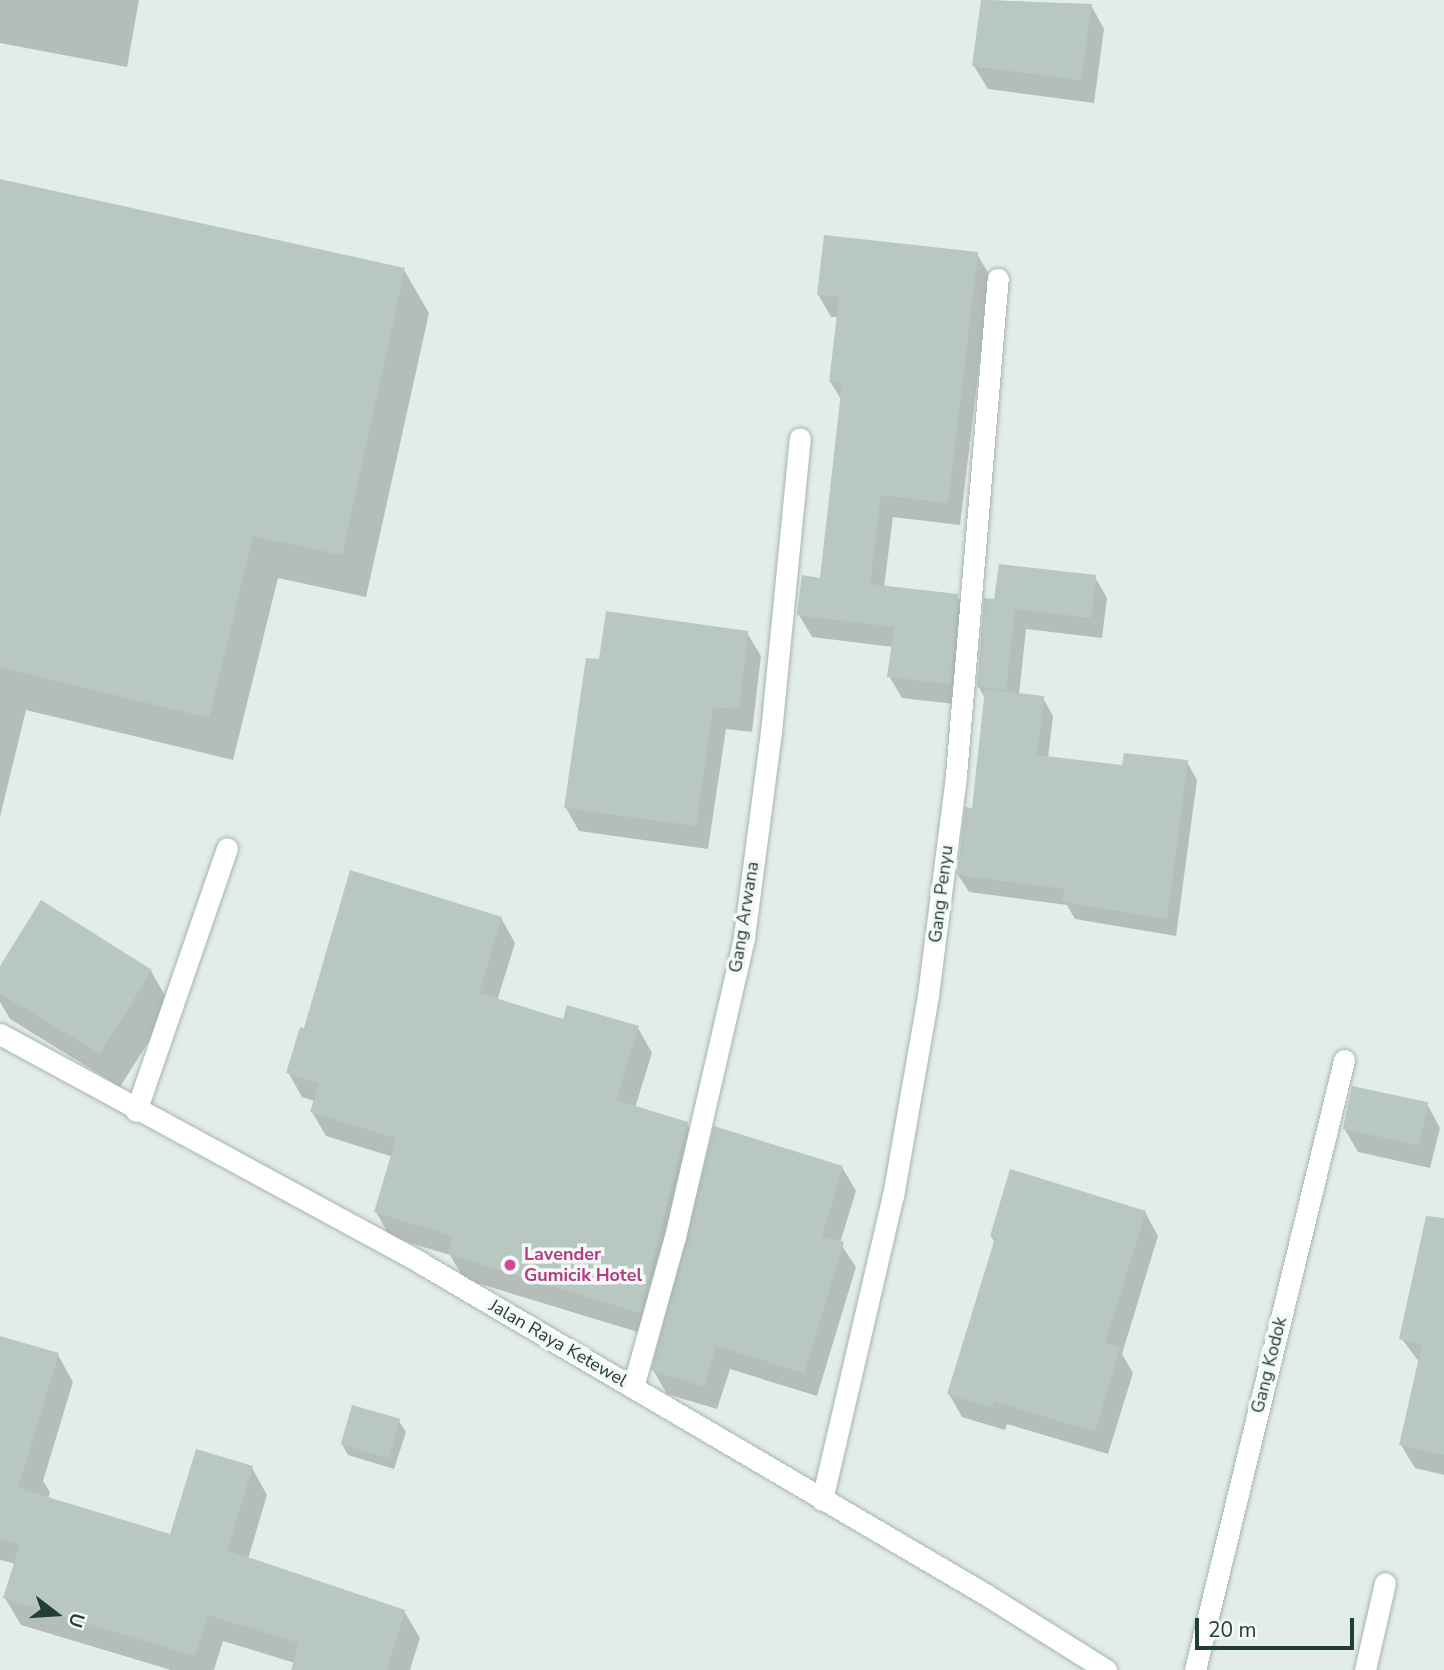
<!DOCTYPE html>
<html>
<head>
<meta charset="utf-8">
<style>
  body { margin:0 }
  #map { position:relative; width:1444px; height:1670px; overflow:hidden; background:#e3ede8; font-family:"Nunito Sans",sans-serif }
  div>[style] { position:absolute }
  .shadow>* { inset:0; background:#0003 }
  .building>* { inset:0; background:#b8c8c1; transform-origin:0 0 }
  .roads { filter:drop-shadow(0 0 2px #a6b5af) drop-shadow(0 0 2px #a6b5af) }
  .service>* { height:21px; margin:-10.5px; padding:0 10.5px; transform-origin:10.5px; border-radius:10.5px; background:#fff }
  .minor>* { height:21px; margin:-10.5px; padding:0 10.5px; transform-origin:10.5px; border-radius:10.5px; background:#fff }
  .tertiary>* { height:21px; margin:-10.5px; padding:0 10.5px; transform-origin:10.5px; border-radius:10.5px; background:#fff }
  .dots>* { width:19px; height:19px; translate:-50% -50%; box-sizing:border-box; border:4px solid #f4f9f6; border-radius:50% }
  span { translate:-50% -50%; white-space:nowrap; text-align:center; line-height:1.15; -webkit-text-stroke:7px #f4f9f6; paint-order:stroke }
  .street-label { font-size:18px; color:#233e36 }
  .hotel-label { font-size:18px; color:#b23c85; font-weight:700 }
  .left { translate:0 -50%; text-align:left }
  .north { position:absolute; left:21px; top:1579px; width:70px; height:70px; -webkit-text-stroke:5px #f4f9f6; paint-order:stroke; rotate:107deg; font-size:19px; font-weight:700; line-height:28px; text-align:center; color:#233e36 }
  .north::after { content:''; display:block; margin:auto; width:24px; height:32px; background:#233e36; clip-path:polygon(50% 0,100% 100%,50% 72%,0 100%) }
  .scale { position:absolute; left:1195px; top:1618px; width:159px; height:32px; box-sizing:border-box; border:4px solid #233e36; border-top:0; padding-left:9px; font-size:21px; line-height:24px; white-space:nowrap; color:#233e36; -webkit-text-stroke:5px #f4f9f6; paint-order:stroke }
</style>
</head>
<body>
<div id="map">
  <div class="shadow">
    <div style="clip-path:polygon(0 0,139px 0,127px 67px,0 43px)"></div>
    <div style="clip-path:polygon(983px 0,1091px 5px,1104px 29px,1094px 103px,988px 89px,974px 66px)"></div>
    <div style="clip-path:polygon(0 181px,404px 270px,429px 313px,366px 597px,278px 578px,233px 760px,26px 710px,0 817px)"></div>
    <div style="clip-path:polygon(977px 254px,990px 276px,960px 525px,893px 517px,884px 587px,957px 596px,970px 618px,963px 705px,902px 698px,889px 676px,893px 647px,812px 637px,799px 615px,822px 580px,842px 401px,830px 381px,838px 317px,831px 317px,818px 294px)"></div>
    <div style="clip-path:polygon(1095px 577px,1107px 598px,1102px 638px,1026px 629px,1019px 695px,1043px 698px,1053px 716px,1048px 758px,1124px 767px,1187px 762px,1197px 780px,1176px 936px,1075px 919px,1067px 905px,969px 892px,958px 875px,973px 810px,986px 700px,978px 686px,996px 601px)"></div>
    <div style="clip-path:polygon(747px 633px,761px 656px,752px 732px,726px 729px,708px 849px,579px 831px,566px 808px,600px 661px)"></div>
    <div style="clip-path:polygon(501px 918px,515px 943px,497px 1001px,564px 1021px,638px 1028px,652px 1053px,635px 1108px,687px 1124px,701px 1148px,654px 1337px,464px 1279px,450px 1255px,390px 1237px,376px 1212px,393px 1157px,326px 1136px,312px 1112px,315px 1101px,302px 1097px,288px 1072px,305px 1031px)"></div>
    <div style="clip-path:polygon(0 969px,151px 971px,171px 1006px,120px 1087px,10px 1019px,0 1002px)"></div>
    <div style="clip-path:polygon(1427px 1104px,1440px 1128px,1430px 1168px,1358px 1152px,1344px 1128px)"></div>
    <div style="clip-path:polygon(842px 1167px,856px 1191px,840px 1243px,856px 1267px,817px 1396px,730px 1369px,717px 1409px,667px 1394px,653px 1370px)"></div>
    <div style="clip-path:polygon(1145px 1212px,1158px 1236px,1122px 1354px,1133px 1373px,1108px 1454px,1007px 1424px,1005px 1430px,962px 1417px,949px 1394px,995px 1243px,991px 1236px)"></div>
    <div style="clip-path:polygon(1444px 1262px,1444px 1475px,1415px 1468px,1401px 1445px,1420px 1363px,1401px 1338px)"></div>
    <div style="clip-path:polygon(0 1337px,58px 1355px,73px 1382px,43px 1481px,50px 1492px,48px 1499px,171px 1536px,252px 1468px,267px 1495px,248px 1559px,404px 1611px,420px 1638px,410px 1670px,293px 1670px,295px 1663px,223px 1641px,214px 1670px,171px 1670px,21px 1625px,5px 1598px,16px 1564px,0 1560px)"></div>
    <div style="clip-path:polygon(399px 1421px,406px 1432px,394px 1469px,348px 1455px,342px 1444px)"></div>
  </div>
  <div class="building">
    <div style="clip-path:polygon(981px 0,1092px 4px,1081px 80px,972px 66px)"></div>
    <div style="clip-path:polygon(0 179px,405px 268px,342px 555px,253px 536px,209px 718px,0 667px)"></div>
    <div style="clip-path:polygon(824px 235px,978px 252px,948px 503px,881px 495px,870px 584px,958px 594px,951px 684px,887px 677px,894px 627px,797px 615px,802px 575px,820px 578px,842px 383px,829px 382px,839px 297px,817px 295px)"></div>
    <div style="clip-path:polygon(999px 564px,1096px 575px,1091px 618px,1015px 609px,1006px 690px,977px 687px,984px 598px,994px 599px)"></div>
    <div style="clip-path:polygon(606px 611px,748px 631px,739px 709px,713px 707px,696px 826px,564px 808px,586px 658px,599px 659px)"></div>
    <div style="clip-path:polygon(985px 689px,1044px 696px,1037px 755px,1122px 765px,1124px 753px,1188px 760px,1167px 919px,1063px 902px,1065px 889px,957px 875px,965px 807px,972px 808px)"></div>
    <div style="clip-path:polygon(350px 870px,502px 917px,479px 993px,563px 1019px,567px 1005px,639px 1026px,616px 1100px,688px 1122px,640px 1313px,448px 1254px,453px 1236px,374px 1212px,396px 1138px,310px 1112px,319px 1083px,286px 1073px,300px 1027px,304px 1028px)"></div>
    <div style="clip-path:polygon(41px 900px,152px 970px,100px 1054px,0 993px,0 966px)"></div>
    <div style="left:1352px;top:1086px;width:78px;height:44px;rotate:12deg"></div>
    <div style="clip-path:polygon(714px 1126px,843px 1166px,822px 1236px,844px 1242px,804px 1373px,716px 1346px,704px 1387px,651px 1370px)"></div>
    <div style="clip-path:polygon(1010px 1169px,1146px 1211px,1105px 1343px,1120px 1348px,1095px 1432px,994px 1401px,992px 1408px,947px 1394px,995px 1238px,990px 1236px)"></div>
    <div style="clip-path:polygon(1426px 1216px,1444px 1218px,1444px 1455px,1399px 1445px,1422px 1344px,1399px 1339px)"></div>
    <div style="clip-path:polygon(0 1336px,59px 1353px,18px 1488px,170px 1534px,196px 1449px,253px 1466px,227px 1550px,405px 1610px,387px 1670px,291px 1670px,299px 1643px,208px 1615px,195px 1656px,3px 1598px,20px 1544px,0 1538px)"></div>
    <div style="left:352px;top:1405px;width:50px;height:41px;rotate:16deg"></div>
  </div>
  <div class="roads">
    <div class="service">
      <div style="left:136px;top:1111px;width:278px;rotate:-70.9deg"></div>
    </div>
    <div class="minor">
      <div style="left:633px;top:1387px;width:156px;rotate:-74.4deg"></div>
      <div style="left:675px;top:1237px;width:308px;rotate:-77deg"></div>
      <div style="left:744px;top:937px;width:207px;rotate:-82.5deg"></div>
      <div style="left:771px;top:732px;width:295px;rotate:-84.4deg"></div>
      <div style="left:822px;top:1500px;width:312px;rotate:-76.9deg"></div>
      <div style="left:893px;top:1196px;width:204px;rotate:-80.1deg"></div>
      <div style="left:928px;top:995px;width:222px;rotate:-82.7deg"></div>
      <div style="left:956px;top:775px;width:498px;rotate:-85.2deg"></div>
      <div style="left:1195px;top:1670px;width:628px;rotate:-76.27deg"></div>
      <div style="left:1365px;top:1670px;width:89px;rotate:-77.1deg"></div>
    </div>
    <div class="tertiary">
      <div style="left:0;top:1034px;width:479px;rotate:28.5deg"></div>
      <div style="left:421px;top:1263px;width:654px;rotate:30.41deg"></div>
      <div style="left:985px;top:1594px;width:143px;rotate:32.1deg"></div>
    </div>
  </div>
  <div class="dots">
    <div style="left:510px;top:1265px;background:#d1479c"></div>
  </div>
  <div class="street-label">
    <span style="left:941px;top:894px;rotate:-83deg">Gang Penyu</span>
    <span style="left:744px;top:917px;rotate:-81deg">Gang Arwana</span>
    <span style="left:558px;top:1343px;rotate:30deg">Jalan Raya Ketewel</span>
    <span style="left:1269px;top:1365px;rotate:-76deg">Gang Kodok</span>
  </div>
  <div class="hotel-label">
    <span class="left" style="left:524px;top:1265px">Lavender<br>Gumicik Hotel</span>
  </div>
  <div class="north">U</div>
  <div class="scale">20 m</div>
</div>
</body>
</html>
